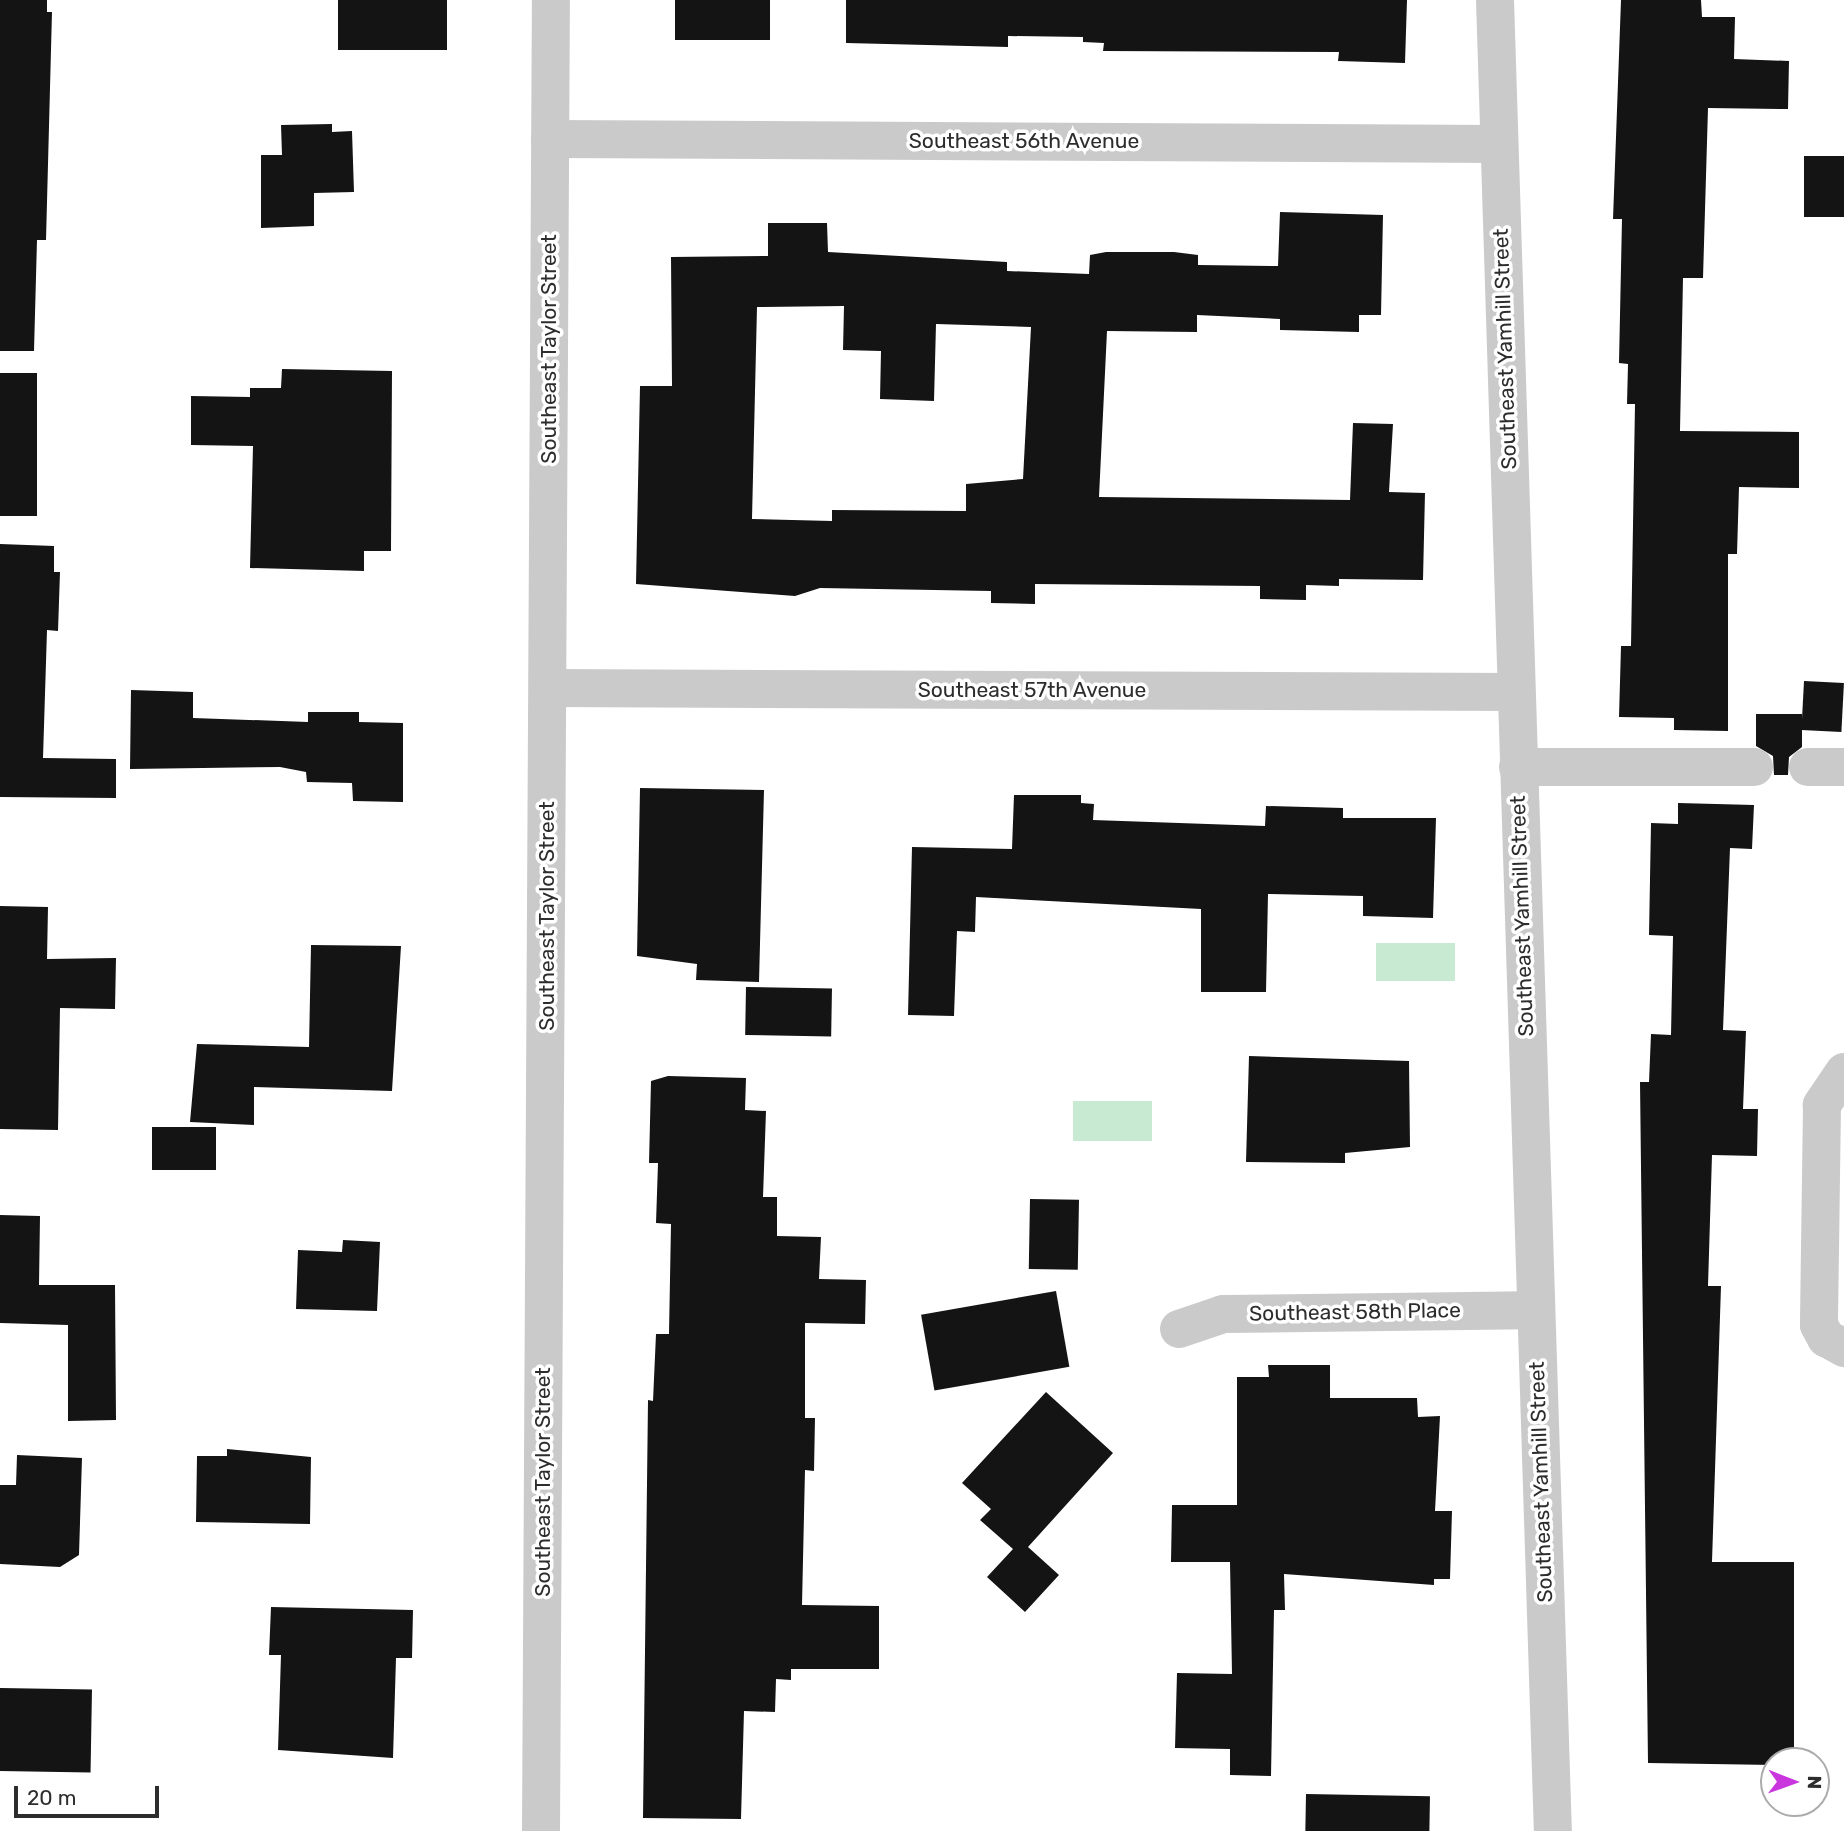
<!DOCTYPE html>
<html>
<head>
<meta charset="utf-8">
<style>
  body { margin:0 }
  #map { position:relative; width:1844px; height:1831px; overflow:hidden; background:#fff; font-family:Rubik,sans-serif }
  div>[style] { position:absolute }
  .water>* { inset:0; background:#c8ead3; transform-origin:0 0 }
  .building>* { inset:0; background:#141414; transform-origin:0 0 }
  .minor>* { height:38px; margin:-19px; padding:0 19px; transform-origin:19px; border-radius:19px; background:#cacaca }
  span { translate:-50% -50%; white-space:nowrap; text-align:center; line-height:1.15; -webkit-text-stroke:7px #fff; paint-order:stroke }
  .street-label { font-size:21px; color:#2d2d2d }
  .north { position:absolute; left:1760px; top:1747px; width:70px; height:70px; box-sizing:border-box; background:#fff; border:2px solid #ababab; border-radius:50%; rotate:91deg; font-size:19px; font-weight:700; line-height:28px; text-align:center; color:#2d2d2d }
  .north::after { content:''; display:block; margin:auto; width:24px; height:32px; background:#c936de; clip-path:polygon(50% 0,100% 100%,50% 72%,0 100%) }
  .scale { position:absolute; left:14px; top:1786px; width:145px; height:32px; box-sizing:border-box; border:4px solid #2d2d2d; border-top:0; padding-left:9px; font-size:21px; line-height:24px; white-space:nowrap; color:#2d2d2d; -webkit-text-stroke:5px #fff; paint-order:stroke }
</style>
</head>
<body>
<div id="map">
  <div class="water">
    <div style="left:1455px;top:943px;width:38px;height:79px;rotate:90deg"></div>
    <div style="left:1073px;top:1101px;width:79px;height:40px"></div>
  </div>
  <div class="building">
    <div style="clip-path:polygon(0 0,47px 0,47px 12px,52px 12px,46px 240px,37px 240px,34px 351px,0 351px)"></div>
    <div style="left:338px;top:0;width:109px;height:50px"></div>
    <div style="left:675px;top:0;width:95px;height:40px"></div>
    <div style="clip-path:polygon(846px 0,1407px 0,1405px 63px,1338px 61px,1339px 52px,1103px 51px,1104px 43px,1083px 42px,1083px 37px,1008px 36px,1008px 47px,846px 43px)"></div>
    <div style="clip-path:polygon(1621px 0,1701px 0,1702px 17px,1735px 17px,1734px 59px,1789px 61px,1788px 109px,1708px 108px,1703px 278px,1683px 278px,1680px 431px,1799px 432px,1799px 488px,1739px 487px,1737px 554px,1728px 554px,1728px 731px,1674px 730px,1674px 718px,1619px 717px,1621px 646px,1631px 646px,1635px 404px,1627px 404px,1628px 364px,1619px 363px,1622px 219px,1613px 219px)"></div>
    <div style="clip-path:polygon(332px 124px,332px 132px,352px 131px,354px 192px,314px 193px,314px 226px,261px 228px,261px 155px,282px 155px,281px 125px)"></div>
    <div style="left:1804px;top:156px;width:40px;height:61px"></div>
    <div style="clip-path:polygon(evenodd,1280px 212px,1383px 215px,1381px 315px,1359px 315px,1359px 332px,1280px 330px,1280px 319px,1197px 315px,1197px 332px,1107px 331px,1099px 497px,1350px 500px,1353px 423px,1393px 424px,1389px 492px,1425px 493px,1423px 580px,1339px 579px,1339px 586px,1306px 585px,1306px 600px,1260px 599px,1260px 586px,1035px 584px,1035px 604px,991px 603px,991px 591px,820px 588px,795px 596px,636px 584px,640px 386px,672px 386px,671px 257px,768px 256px,768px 223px,827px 223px,828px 252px,1007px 262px,1007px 271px,1089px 274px,1090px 255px,1106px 252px,1174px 252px,1198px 255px,1198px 265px,1278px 266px,1280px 212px,844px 306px,843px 350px,881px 351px,880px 399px,934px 401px,936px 324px,1031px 327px,1023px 479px,966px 484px,966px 511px,832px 510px,832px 521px,752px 519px,757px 307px,844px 306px)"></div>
    <div style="clip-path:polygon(282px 369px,392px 371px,391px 551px,364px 551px,364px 571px,250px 568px,253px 446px,191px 445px,191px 396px,250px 397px,250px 388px,281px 388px)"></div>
    <div style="left:0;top:373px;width:37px;height:143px"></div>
    <div style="clip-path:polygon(0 544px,54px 546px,54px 572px,60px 572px,58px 631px,47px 630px,43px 758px,116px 759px,116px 798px,0 797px)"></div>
    <div style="left:1804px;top:681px;width:40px;height:49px;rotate:3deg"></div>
    <div style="clip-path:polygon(131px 690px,193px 692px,193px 718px,308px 722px,308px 712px,359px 712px,359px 722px,403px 723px,403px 802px,353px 801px,352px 783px,307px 782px,306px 772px,280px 767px,130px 769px)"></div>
    <div style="clip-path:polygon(1756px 714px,1802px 714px,1802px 747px,1789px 757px,1788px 775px,1774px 775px,1773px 756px,1756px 746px)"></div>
    <div style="clip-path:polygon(640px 788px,764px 790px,759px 982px,696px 980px,697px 964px,637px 956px)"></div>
    <div style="clip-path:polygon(1014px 795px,1081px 795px,1081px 803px,1094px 804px,1093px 820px,1265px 826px,1266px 806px,1343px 808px,1343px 818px,1436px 818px,1433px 918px,1363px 916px,1363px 896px,1268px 894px,1266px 992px,1201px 992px,1201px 909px,976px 897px,975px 932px,957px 931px,954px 1016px,908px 1015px,912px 847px,1012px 849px)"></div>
    <div style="clip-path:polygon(1678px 803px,1754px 805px,1752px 849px,1730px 848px,1723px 1030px,1746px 1031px,1743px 1109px,1758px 1109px,1757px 1156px,1712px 1155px,1708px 1286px,1721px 1286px,1712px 1562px,1794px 1562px,1794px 1761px,1774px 1765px,1648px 1763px,1640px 1082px,1649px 1082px,1651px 1034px,1671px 1035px,1673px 936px,1649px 935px,1651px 823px,1678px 824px)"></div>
    <div style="clip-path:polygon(0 906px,48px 907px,47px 959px,116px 958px,115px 1009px,60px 1008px,58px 1130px,0 1129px)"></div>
    <div style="clip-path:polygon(311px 945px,401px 946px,392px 1091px,254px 1087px,254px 1125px,190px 1122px,197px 1044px,309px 1047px)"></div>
    <div style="left:746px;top:987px;width:86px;height:48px;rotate:1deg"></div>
    <div style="clip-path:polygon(1249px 1056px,1409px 1061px,1410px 1147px,1345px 1153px,1345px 1163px,1246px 1162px)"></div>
    <div style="clip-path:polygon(668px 1076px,746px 1078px,745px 1110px,766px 1111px,763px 1197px,777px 1197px,777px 1236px,821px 1237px,819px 1279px,866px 1280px,865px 1324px,805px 1323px,805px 1418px,815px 1418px,814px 1471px,805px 1470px,802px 1605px,879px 1606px,879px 1669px,791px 1669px,791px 1680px,776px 1679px,775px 1712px,744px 1711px,741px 1819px,643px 1818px,648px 1400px,653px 1401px,656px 1334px,669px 1334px,671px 1224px,656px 1223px,658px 1163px,649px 1163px,651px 1081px)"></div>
    <div style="left:152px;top:1127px;width:64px;height:43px"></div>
    <div style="left:1030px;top:1199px;width:49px;height:70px;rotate:1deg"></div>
    <div style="clip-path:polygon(0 1215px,40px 1216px,39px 1285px,115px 1285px,116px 1420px,68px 1421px,68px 1325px,0 1323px)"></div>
    <div style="clip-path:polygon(343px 1240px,380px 1242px,377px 1311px,296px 1309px,298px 1250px,342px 1252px)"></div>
    <div style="left:1056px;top:1291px;width:77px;height:137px;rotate:80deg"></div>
    <div style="clip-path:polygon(1268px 1365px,1330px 1365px,1330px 1398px,1417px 1398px,1418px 1417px,1440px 1416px,1435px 1511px,1452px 1511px,1450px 1579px,1434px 1579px,1434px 1585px,1284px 1574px,1285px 1610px,1274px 1610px,1271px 1776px,1230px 1775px,1230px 1749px,1175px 1748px,1177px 1673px,1232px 1674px,1230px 1562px,1171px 1562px,1172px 1505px,1237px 1505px,1237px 1377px,1269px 1377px)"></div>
    <div style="clip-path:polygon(1046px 1392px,1113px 1453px,1028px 1547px,1059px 1575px,1025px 1612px,987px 1577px,1013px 1549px,980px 1520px,991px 1509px,962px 1483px)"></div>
    <div style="clip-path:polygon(227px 1449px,311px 1457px,310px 1524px,196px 1522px,197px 1456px,227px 1456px)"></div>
    <div style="clip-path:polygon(17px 1455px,82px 1458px,79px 1555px,60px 1567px,0 1564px,0 1485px,16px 1485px)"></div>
    <div style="clip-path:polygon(271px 1607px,413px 1610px,412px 1658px,396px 1658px,393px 1758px,278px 1750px,281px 1655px,269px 1655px)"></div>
    <div style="left:0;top:1688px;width:92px;height:83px;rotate:1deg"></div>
    <div style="left:1306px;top:1794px;width:124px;height:37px;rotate:1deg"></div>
  </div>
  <div class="minor">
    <div style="left:1495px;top:0;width:1832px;rotate:88.19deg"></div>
    <div style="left:550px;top:139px;width:948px;rotate:0.3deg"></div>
    <div style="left:548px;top:688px;width:968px;rotate:0.24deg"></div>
    <div style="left:1518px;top:767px;width:236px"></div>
    <div style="left:1808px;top:767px;width:36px"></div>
    <div style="left:1844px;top:1072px;width:40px;rotate:124deg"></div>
    <div style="left:1822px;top:1105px;width:220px;rotate:90.8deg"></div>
    <div style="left:1819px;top:1325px;width:15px;rotate:62deg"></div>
    <div style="left:1826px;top:1338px;width:21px;rotate:29deg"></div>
    <div style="left:1179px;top:1329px;width:46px;rotate:-18.8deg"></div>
    <div style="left:1223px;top:1314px;width:312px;rotate:-0.7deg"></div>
    <div style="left:541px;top:1831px;width:1831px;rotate:-89.69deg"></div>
  </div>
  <div class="street-label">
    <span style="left:1024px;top:141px">Southeast 56th Avenue</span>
    <span style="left:549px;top:349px;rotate:-90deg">Southeast Taylor Street</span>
    <span style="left:1505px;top:349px;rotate:-92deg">Southeast Yamhill Street</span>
    <span style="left:1032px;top:690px">Southeast 57th Avenue</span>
    <span style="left:547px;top:916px;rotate:-90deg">Southeast Taylor Street</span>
    <span style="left:1522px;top:916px;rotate:-92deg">Southeast Yamhill Street</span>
    <span style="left:1355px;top:1312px;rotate:-1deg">Southeast 58th Place</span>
    <span style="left:543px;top:1482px;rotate:-90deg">Southeast Taylor Street</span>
    <span style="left:1541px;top:1482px;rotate:-92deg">Southeast Yamhill Street</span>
  </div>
  <div class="north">N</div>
  <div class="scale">20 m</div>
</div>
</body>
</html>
